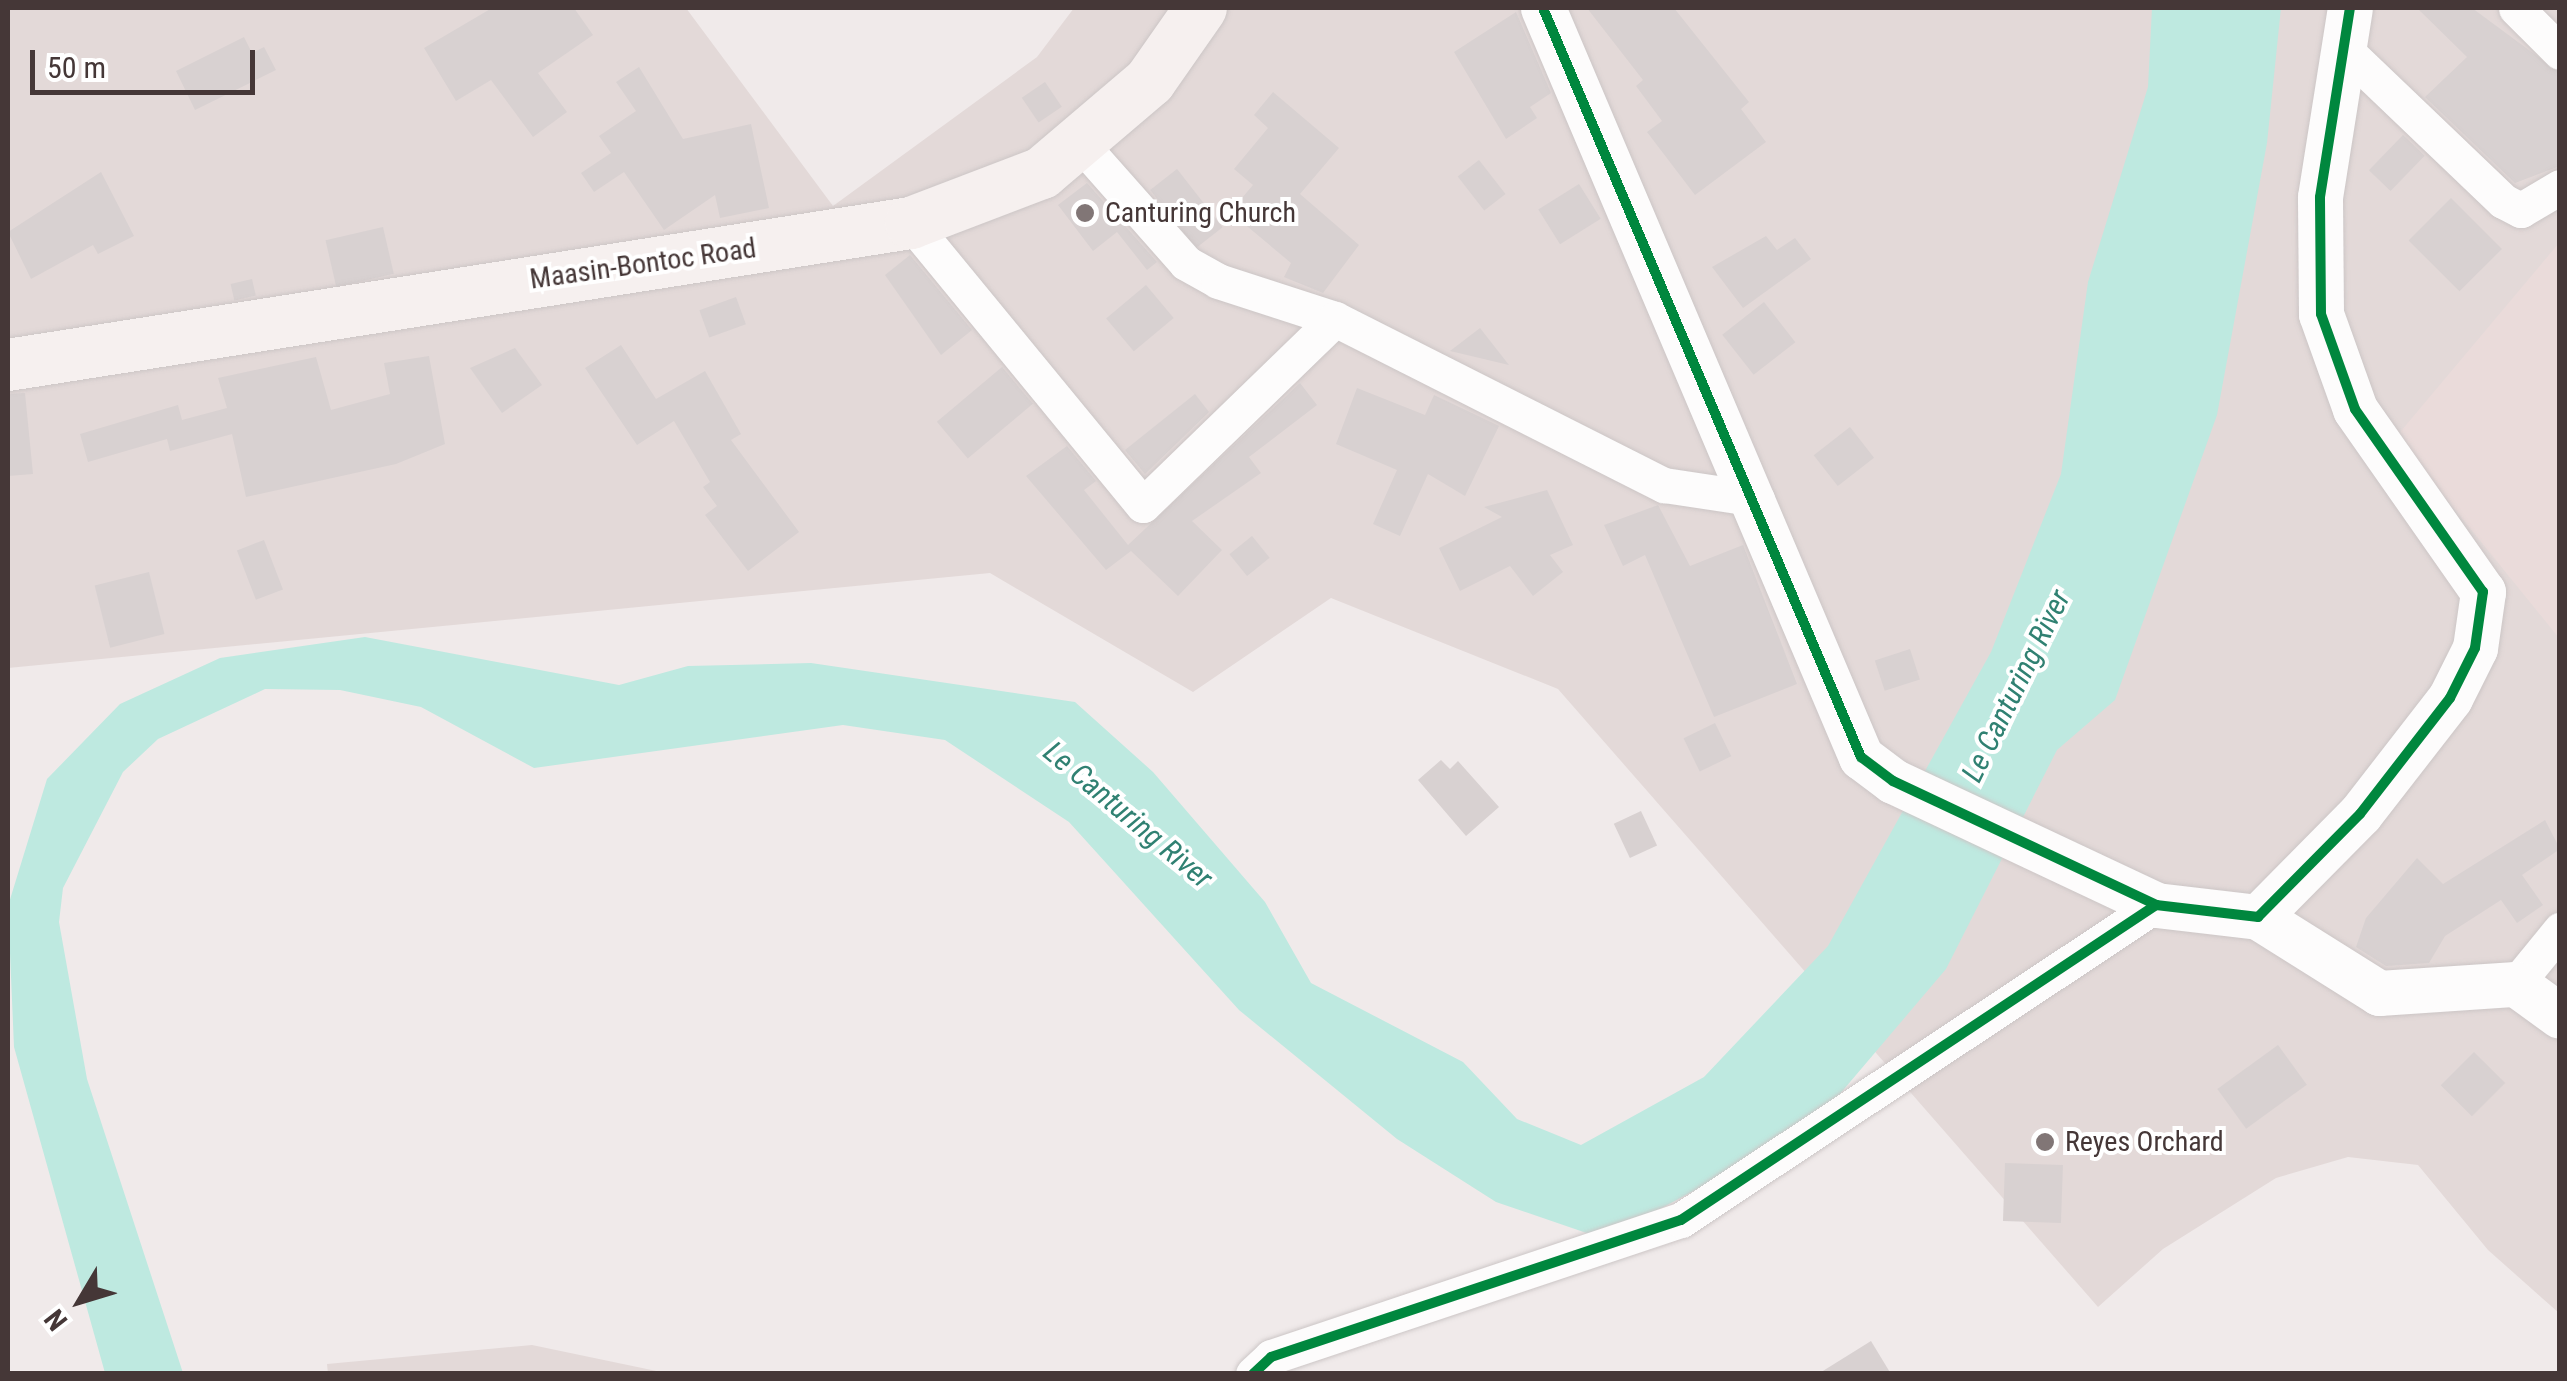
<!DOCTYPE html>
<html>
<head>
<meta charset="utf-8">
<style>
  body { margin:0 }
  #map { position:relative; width:2567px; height:1381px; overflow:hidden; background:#f0eaea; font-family:"Roboto Condensed",sans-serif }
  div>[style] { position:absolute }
  .residential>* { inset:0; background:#e3d9d8 }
  .education>* { inset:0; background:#eadbda }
  .water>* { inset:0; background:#bee9e0 }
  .building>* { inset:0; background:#d8d1d1; transform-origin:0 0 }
  .roads { filter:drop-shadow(0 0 2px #ccc6c6) drop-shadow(0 0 2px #ccc6c6) }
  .minor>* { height:35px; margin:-17.5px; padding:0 17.5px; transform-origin:17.5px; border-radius:17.5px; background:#fdfcfc }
  .tertiary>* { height:45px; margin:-22.5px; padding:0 22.5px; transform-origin:22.5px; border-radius:22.5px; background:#fdfcfc }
  .secondary>* { height:52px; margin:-26px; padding:0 26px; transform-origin:26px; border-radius:26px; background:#f6f0ef }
  .cycleway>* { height:10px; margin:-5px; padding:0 5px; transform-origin:5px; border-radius:5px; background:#00873e }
  .dots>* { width:28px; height:28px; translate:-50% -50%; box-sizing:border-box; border:5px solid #fff; border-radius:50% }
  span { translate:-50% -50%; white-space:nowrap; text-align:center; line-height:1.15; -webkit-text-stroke:8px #fff; paint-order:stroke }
  .poi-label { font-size:28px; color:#453737 }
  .left { translate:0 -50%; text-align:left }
  .street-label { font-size:28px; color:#453737 }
  .water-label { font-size:30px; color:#308172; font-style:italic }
  .frame { position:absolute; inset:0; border:10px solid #453737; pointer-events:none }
  .north { position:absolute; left:30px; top:1251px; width:100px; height:100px; -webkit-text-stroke:8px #fff; paint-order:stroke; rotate:232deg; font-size:28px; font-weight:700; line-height:40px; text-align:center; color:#453737 }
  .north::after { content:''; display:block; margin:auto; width:35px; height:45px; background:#453737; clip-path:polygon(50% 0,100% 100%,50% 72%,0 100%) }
  .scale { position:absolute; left:30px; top:50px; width:225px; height:45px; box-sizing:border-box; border:5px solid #453737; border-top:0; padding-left:12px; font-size:30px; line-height:35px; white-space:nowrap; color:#453737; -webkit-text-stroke:8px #fff; paint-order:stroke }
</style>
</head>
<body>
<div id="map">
  <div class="residential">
    <div style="clip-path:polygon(8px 8px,686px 8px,833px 206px,1037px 57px,1074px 8px,2559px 8px,2559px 1313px,2488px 1250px,2418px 1165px,2348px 1157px,2276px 1178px,2163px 1249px,2098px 1307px,1558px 689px,1331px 598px,1193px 692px,990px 573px,8px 668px)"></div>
    <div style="clip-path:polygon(532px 1345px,666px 1373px,328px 1374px,327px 1364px)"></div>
  </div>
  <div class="education">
    <div style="clip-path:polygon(2559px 243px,2559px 638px,2396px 437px)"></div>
  </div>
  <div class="water">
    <div style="clip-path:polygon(2152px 8px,2281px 8px,2267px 143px,2217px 415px,2115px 700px,2057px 750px,1946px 969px,1811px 1128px,1604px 1239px,1496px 1202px,1397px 1139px,1239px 1010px,1069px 822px,945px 740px,843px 725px,534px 768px,421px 707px,340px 690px,265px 689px,158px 739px,123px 772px,63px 888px,59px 922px,87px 1079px,183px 1373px,105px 1373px,14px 1047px,8px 906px,47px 779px,120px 704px,220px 658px,365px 637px,619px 685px,688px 666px,811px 663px,1075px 702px,1153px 772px,1265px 902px,1311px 983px,1463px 1062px,1517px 1119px,1581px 1145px,1704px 1077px,1828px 946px,1991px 652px,2061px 474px,2088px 282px,2148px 87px)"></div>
  </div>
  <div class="building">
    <div style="clip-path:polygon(492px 8px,574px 8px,593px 35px,538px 73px,567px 112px,533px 137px,491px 80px,456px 101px,424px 48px)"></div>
    <div style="clip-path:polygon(1587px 8px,1674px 8px,1749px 102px,1741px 109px,1766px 142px,1695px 195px,1647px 132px,1662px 121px,1636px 86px,1643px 80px)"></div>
    <div style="clip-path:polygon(2417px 8px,2472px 8px,2560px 73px,2560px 166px,2515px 183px,2425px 97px,2467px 57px)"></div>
    <div style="clip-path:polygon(1516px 12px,1551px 93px,1530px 107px,1537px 118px,1506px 139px,1454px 52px)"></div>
    <div style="clip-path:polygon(244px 37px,252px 53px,264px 47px,276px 70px,195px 110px,176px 71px)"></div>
    <div style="clip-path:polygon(639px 67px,683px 139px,751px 124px,769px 208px,720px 218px,715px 195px,664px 230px,624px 172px,594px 192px,581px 173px,611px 153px,599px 136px,636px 111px,616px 82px)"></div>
    <div style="left:1045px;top:82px;width:30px;height:28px;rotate:56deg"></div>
    <div style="clip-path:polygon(1273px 92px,1339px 148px,1300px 194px,1359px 245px,1323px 293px,1284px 277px,1291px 263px,1230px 212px,1253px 185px,1234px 169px,1268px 128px,1254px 115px)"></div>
    <div style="left:2403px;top:135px;width:30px;height:49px;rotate:44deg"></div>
    <div style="left:1479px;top:160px;width:43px;height:27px;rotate:52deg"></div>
    <div style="left:1177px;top:169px;width:74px;height:34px;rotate:52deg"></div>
    <div style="clip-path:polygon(101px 172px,134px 236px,98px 254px,93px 245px,31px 279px,8px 232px)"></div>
    <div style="clip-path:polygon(1087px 183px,1157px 262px,1147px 270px,1117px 232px,1093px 251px,1058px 205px)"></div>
    <div style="left:1579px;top:184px;width:41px;height:48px;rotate:58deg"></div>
    <div style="left:2451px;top:198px;width:72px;height:60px;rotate:45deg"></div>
    <div style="left:383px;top:227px;width:48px;height:59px;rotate:77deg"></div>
    <div style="clip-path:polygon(1766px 236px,1777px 250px,1795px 238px,1811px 259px,1743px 308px,1712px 267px)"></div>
    <div style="clip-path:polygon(910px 255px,972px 330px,941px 355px,885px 275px)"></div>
    <div style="left:252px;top:279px;width:17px;height:22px;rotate:77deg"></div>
    <div style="left:1146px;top:285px;width:43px;height:52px;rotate:50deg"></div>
    <div style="left:736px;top:297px;width:29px;height:39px;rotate:70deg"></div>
    <div style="left:1764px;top:302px;width:51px;height:53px;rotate:52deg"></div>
    <div style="clip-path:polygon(1480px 328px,1509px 365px,1450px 351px)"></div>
    <div style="clip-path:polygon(621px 345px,656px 399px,705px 371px,741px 434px,731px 440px,799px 532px,748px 571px,705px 515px,717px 506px,703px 487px,710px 482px,674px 421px,637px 445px,585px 368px)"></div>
    <div style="clip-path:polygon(515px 348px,542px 385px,502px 413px,470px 368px)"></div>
    <div style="clip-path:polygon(429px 356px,445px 444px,396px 464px,246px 497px,232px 434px,170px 451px,167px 439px,88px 462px,80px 434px,178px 405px,182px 420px,227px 408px,218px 378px,316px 357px,331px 410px,390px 394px,384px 363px)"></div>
    <div style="left:1002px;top:367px;width:48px;height:85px;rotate:50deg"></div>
    <div style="clip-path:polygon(1300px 383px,1317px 405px,1249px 457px,1261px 473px,1192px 521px,1222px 550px,1178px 596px,1131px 551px,1106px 570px,1026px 476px,1067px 446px,1096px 481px,1084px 490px,1128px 545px)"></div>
    <div style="clip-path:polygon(1357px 388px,1425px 415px,1434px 395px,1499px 426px,1465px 496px,1428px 474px,1400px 536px,1373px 524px,1397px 470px,1336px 444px)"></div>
    <div style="clip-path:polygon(25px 393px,33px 474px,8px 476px,8px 394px)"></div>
    <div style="clip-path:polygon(1195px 394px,1209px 412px,1145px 474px,1125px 450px)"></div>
    <div style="left:1850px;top:427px;width:39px;height:46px;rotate:52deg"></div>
    <div style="clip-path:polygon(1547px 490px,1573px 545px,1550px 555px,1563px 572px,1533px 596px,1510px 566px,1460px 591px,1439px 548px,1502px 517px,1484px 507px)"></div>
    <div style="clip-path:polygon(1658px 505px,1690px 566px,1743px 545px,1797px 684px,1714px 717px,1645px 555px,1623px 566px,1604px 525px)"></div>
    <div style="left:1252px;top:536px;width:28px;height:29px;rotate:51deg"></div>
    <div style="left:264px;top:540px;width:53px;height:29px;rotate:69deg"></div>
    <div style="left:149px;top:572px;width:64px;height:56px;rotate:76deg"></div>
    <div style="left:1910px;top:649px;width:32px;height:37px;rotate:72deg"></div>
    <div style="left:1715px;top:723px;width:37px;height:35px;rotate:64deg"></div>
    <div style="clip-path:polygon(1441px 760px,1450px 769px,1458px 761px,1499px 807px,1466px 836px,1418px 780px)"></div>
    <div style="left:1641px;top:811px;width:38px;height:30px;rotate:65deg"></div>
    <div style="clip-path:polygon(2545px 820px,2560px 849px,2522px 875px,2543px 905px,2517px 923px,2501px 900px,2445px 936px,2429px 963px,2386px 966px,2356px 947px,2366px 918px,2417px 858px,2443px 884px)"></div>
    <div style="left:2278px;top:1045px;width:49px;height:75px;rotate:54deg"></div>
    <div style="left:2474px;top:1052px;width:44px;height:47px;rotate:45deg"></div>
    <div style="left:2005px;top:1163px;width:58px;height:58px;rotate:2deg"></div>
    <div style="clip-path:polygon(1871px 1341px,1891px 1374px,1818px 1374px)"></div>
  </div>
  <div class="roads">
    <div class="minor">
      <div style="left:2516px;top:8px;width:62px;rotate:45deg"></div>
      <div style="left:2344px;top:49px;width:220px;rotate:43.7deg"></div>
      <div style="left:2503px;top:201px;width:20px;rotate:27deg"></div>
      <div style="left:2521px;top:210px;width:45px;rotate:-30.5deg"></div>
      <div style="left:1080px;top:143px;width:160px;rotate:48.5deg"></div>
      <div style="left:1186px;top:263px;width:37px;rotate:29deg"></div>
      <div style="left:1218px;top:281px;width:123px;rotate:18deg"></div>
      <div style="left:1335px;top:319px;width:369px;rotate:26.8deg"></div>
      <div style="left:1664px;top:485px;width:94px;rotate:8.6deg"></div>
      <div style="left:911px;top:223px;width:365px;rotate:50.6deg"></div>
      <div style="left:1143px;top:505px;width:267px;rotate:-44.1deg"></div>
      <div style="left:2516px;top:984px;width:70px;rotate:-50.8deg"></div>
      <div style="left:1253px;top:1374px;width:25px;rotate:-43deg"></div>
      <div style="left:1271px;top:1357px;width:432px;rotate:-18.5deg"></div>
      <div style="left:1681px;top:1220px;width:570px;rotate:-33.55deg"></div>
    </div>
    <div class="tertiary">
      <div style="left:1543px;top:8px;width:814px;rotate:67deg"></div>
      <div style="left:1861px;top:757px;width:40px;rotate:37deg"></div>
      <div style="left:1893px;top:781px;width:291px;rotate:25.2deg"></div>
      <div style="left:2156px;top:905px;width:103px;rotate:6.7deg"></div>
      <div style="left:2258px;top:917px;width:145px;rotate:-45.3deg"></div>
      <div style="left:2360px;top:814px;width:147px;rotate:-52.2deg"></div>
      <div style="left:2450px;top:698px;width:56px;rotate:-63.4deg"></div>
      <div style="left:2475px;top:648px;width:57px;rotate:-81.9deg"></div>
      <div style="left:2483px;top:592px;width:223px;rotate:-125deg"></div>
      <div style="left:2355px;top:409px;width:101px;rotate:-109.7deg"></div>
      <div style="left:2321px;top:314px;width:117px;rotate:-90.5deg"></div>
      <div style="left:2320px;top:197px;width:191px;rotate:-81deg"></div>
      <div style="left:2258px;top:917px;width:143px;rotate:32.1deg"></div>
      <div style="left:2379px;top:993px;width:137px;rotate:-3.8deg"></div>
      <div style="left:2516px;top:984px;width:54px;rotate:36deg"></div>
    </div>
    <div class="secondary">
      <div style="left:8px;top:365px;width:914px;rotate:-8.94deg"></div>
      <div style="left:911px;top:223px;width:140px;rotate:-20.9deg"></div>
      <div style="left:1042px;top:173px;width:142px;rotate:-40.4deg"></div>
      <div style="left:1150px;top:81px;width:89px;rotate:-55.1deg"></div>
    </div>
  </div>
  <div class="cycleway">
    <div style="left:1543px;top:8px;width:814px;rotate:67deg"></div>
    <div style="left:1861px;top:757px;width:40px;rotate:37deg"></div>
    <div style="left:1893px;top:781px;width:291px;rotate:25.2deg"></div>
    <div style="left:2156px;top:905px;width:103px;rotate:6.7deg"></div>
    <div style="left:2258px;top:917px;width:145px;rotate:-45.3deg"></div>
    <div style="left:2360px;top:814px;width:147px;rotate:-52.2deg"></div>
    <div style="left:2450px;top:698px;width:56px;rotate:-63.4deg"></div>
    <div style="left:2475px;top:648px;width:57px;rotate:-81.9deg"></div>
    <div style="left:2483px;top:592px;width:223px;rotate:-125deg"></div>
    <div style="left:2355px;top:409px;width:101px;rotate:-109.7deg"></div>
    <div style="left:2321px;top:314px;width:117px;rotate:-90.5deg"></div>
    <div style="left:2320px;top:197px;width:191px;rotate:-81deg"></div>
    <div style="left:1253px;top:1374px;width:25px;rotate:-43deg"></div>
    <div style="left:1271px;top:1357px;width:432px;rotate:-18.5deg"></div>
    <div style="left:1681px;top:1220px;width:570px;rotate:-33.55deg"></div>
  </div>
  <div class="dots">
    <div style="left:1085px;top:213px;background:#817676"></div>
    <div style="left:2045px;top:1142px;background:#817676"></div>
  </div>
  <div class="poi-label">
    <span class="left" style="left:1105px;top:213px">Canturing Church</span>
    <span class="left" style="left:2065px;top:1142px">Reyes Orchard</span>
  </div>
  <div class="street-label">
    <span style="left:643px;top:264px;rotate:-8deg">Maasin-Bontoc Road</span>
  </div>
  <div class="water-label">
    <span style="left:2016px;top:686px;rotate:-64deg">Le Canturing River</span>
    <span style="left:1128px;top:815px;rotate:40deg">Le Canturing River</span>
  </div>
  <div class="frame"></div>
  <div class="north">N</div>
  <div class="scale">50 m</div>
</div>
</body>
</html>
